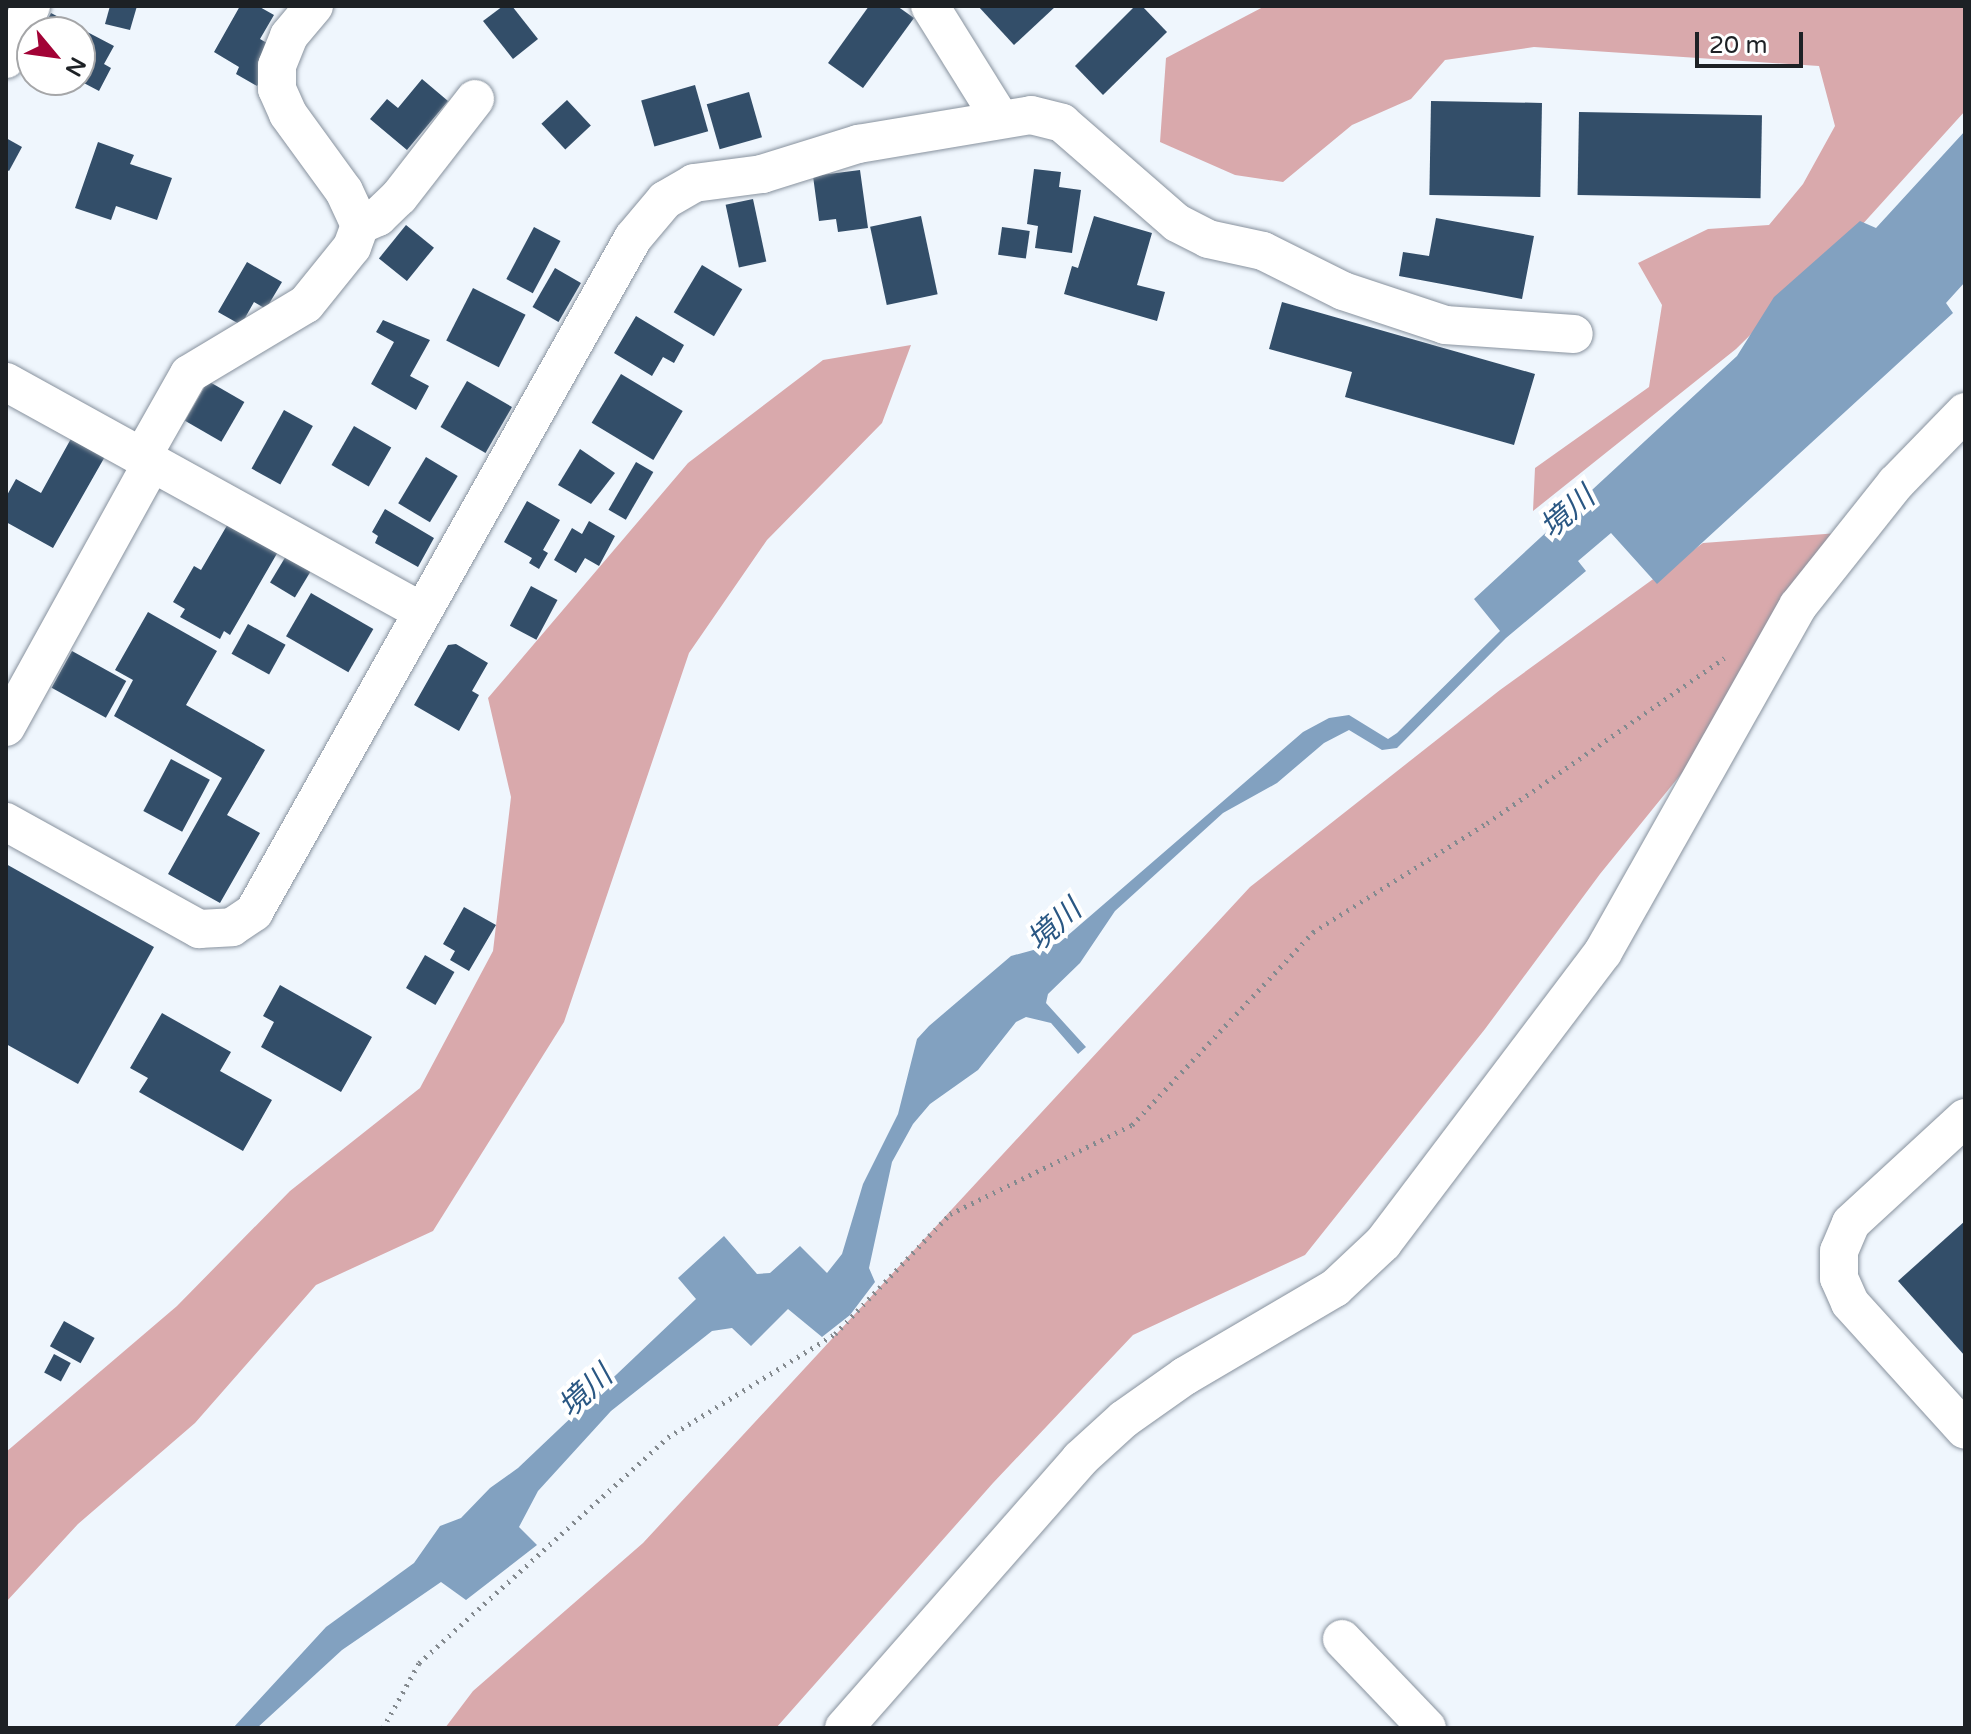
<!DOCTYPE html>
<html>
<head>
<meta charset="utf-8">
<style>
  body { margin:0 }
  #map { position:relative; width:1971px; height:1734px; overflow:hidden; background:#eff6fd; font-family:"Varela Round","Noto Sans JP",sans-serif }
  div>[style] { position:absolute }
  .forest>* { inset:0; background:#d9a9ac }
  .water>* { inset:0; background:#82a1c0 }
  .building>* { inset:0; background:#334e69; transform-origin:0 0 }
  .path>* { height:5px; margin-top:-2.5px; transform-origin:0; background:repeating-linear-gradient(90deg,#848a8f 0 2px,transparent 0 8px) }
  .roads { filter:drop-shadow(0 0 2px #88929e) drop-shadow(0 0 2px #88929e) }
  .minor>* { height:38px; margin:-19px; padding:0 19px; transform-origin:19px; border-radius:19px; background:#fff }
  span { translate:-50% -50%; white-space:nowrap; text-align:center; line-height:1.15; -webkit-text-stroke:8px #fff; paint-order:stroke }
  .water-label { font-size:30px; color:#2a5783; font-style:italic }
  .frame { position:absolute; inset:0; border:8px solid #1d2125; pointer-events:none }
  .north { position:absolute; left:16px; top:16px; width:80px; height:80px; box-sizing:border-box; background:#fff; border:2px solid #a5a6a8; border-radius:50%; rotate:119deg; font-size:22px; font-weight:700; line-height:32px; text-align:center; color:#1d2125 }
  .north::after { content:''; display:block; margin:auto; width:28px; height:36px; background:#a20336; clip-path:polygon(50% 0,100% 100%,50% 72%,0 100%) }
  .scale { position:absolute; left:1695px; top:32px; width:108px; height:36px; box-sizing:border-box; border:4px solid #1d2125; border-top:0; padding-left:10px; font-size:24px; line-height:28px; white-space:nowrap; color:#1d2125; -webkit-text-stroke:6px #fff; paint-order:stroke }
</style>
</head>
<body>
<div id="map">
  <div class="forest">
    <div style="clip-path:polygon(1265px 6px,1965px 6px,1965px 111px,1860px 227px,1736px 349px,1533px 511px,1535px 468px,1649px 387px,1662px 305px,1638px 263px,1708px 229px,1769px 225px,1803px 184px,1835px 126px,1819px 66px,1534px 47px,1445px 60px,1411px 99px,1352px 125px,1283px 182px,1235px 175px,1160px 142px,1166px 58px)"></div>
    <div style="clip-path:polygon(911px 345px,882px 423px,767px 540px,689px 653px,564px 1022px,433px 1231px,316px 1285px,195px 1423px,78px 1524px,6px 1602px,6px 1452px,177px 1306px,290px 1191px,420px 1088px,493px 951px,511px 797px,488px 698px,688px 463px,823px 360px)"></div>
    <div style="clip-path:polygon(1879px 530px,1600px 874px,1485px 1029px,1305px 1255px,1133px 1335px,993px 1483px,776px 1728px,445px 1728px,473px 1691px,643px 1543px,1250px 887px,1500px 690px,1703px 543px)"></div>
  </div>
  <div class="water">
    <div style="clip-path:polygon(1965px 131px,1965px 282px,1946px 303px,1953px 313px,1657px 584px,1611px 533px,1578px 561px,1586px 571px,1506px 638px,1397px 748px,1382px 750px,1349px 730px,1324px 743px,1277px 783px,1223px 813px,1115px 911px,1080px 963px,1048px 994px,1046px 1003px,1086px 1047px,1078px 1054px,1051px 1023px,1026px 1017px,1016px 1022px,978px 1070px,930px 1104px,913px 1124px,892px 1162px,869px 1268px,875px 1282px,850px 1315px,822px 1337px,788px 1309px,751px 1346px,732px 1328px,712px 1331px,611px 1411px,538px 1491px,519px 1527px,537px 1545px,466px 1600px,441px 1582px,342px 1650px,257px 1728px,233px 1728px,326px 1627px,414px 1563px,440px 1526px,461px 1518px,490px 1488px,518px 1468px,696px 1299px,678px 1278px,724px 1236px,757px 1274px,770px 1273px,800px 1246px,827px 1273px,842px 1254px,863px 1184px,898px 1114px,917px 1039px,929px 1026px,1011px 956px,1059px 943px,1303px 732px,1329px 718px,1349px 715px,1388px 739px,1397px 733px,1500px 631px,1474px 599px,1737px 356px,1774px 297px,1860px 221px,1876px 228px)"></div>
  </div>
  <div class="building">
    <div style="clip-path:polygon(110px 6px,137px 6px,130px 30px,105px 24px)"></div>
    <div style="clip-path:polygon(240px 6px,258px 6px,274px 15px,260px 39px,279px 50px,257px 86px,236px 74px,239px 67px,214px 52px)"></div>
    <div style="clip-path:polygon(503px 6px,512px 6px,538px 39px,513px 59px,483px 21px)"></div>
    <div style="clip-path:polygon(869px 6px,897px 6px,914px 18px,863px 88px,828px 63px)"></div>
    <div style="clip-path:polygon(978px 6px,1056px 6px,1014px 45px)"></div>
    <div style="clip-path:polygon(1135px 6px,1142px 6px,1167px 32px,1103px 95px,1075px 66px)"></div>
    <div style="clip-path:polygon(51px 13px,114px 46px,104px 64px,111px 68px,99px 91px,80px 81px,80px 32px,41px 32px)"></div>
    <div style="clip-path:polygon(422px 79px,448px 101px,407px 150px,370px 119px,387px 99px,398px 108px)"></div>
    <div style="left:695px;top:85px;width:48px;height:56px;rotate:74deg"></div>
    <div style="left:749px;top:92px;width:47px;height:44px;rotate:74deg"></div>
    <div style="left:567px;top:100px;width:35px;height:35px;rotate:47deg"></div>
    <div style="left:1431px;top:101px;width:111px;height:94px;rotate:1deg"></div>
    <div style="left:1579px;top:112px;width:183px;height:83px;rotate:1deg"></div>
    <div style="clip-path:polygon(6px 138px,22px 147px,9px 171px,6px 169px)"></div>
    <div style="clip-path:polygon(98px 142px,134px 155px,130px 164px,172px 178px,157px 220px,116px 206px,111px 220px,75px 208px)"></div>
    <div style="clip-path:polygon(1034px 169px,1061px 172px,1059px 187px,1081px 190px,1072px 253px,1035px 248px,1038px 226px,1027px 224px)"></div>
    <div style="clip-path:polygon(860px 170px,868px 228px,838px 232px,836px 219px,819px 221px,813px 176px)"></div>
    <div style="left:753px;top:199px;width:64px;height:28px;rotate:78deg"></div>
    <div style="left:921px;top:216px;width:80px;height:52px;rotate:78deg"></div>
    <div style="clip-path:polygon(1094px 216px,1152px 233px,1137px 285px,1165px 292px,1157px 321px,1064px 294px,1072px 266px,1078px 268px)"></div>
    <div style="clip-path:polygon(1436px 218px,1534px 236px,1522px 299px,1399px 276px,1403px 252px,1429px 256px)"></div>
    <div style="left:406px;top:225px;width:36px;height:43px;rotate:39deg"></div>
    <div style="left:534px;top:227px;width:30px;height:59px;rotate:28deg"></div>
    <div style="left:1002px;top:227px;width:28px;height:28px;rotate:8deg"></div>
    <div style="clip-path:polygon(247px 262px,282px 282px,266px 309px,254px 302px,241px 325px,218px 312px)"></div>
    <div style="left:702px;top:265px;width:47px;height:55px;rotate:31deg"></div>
    <div style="left:555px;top:268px;width:30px;height:45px;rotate:30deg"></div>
    <div style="left:473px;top:288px;width:59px;height:59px;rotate:27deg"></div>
    <div style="clip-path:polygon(1282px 302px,1535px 374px,1514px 445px,1345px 397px,1352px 372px,1269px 349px)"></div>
    <div style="clip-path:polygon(636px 316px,684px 345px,674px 363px,663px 357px,652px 376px,614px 353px)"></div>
    <div style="clip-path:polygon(383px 320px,430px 340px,410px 376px,429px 386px,416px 410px,371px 384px,394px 342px,376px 332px)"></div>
    <div style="left:621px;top:374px;width:72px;height:57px;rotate:31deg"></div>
    <div style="left:208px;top:381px;width:42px;height:46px;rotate:30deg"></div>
    <div style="left:467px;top:381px;width:52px;height:53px;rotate:30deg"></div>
    <div style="left:284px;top:410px;width:33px;height:67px;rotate:29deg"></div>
    <div style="left:354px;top:426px;width:43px;height:45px;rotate:30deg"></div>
    <div style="clip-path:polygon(73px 435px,107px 453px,53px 548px,6px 522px,6px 497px,16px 479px,41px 493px)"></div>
    <div style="clip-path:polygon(580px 449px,615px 473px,591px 504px,558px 485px)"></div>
    <div style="left:426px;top:457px;width:37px;height:54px;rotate:31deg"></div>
    <div style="left:636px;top:462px;width:20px;height:55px;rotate:30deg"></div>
    <div style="clip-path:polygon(527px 501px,560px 520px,543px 550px,548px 553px,539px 569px,529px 563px,532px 558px,504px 542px)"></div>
    <div style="clip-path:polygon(385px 509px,434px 538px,418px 567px,375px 543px,378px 536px,372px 532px)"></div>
    <div style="clip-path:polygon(589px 521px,615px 536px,599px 566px,585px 558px,576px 573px,554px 560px,572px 528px,582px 534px)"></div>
    <div style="clip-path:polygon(229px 522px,279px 550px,230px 635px,224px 631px,220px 639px,180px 617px,185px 609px,173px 602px,194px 566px,201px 570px)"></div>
    <div style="left:286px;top:556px;width:29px;height:31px;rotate:31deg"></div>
    <div style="left:531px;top:586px;width:30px;height:45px;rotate:28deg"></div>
    <div style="left:311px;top:593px;width:72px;height:50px;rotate:30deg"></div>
    <div style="clip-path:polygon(148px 612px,217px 651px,186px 705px,265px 750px,227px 815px,260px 833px,220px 903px,168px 874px,222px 778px,114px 716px,133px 680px,115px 670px)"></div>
    <div style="left:248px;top:624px;width:43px;height:34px;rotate:29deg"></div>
    <div style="clip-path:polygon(456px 644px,488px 663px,472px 691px,479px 695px,459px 731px,414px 705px,448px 645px)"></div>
    <div style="left:72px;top:651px;width:62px;height:42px;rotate:29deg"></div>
    <div style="left:171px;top:759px;width:44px;height:59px;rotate:28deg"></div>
    <div style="clip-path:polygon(6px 864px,154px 947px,78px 1084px,6px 1044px)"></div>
    <div style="clip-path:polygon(464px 907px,496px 925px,469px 971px,450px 960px,455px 951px,443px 944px)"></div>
    <div style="left:425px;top:955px;width:34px;height:38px;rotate:30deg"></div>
    <div style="clip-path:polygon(280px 985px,372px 1037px,341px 1092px,261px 1047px,274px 1022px,263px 1016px)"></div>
    <div style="clip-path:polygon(162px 1013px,231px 1052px,220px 1071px,272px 1100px,243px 1151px,139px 1092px,148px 1078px,130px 1068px)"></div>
    <div style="clip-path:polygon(1965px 1221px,1965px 1356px,1898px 1281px)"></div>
    <div style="left:64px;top:1321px;width:35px;height:29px;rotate:29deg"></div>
    <div style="left:54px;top:1354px;width:19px;height:21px;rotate:28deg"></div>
  </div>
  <div class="path">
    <div style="left:383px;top:1728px;width:74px;rotate:-61deg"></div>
    <div style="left:419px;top:1663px;width:336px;rotate:-42.2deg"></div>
    <div style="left:668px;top:1437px;width:196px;rotate:-31.7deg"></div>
    <div style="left:835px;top:1334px;width:166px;rotate:-46.2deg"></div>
    <div style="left:950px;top:1214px;width:203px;rotate:-26.1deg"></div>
    <div style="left:1132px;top:1125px;width:265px;rotate:-46.8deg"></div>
    <div style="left:1313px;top:932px;width:205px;rotate:-32.1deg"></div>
    <div style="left:1487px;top:823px;width:289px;rotate:-34.8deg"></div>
  </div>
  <div class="roads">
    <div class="minor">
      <div style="left:314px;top:6px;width:39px;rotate:130deg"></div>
      <div style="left:289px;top:36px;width:32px;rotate:112deg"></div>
      <div style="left:277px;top:66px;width:23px;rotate:90deg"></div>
      <div style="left:277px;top:89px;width:27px;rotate:66deg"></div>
      <div style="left:288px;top:114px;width:95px;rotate:54deg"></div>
      <div style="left:344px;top:191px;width:38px;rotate:65deg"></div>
      <div style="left:930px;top:6px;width:131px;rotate:58.1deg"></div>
      <div style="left:6px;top:59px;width:59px;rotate:-64.7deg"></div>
      <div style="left:6px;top:382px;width:474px;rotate:28.9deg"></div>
      <div style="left:142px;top:457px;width:95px;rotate:-60.5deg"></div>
      <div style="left:189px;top:374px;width:136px;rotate:-30.9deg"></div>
      <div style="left:306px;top:304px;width:73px;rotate:-51.1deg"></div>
      <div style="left:352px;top:247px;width:23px;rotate:-70deg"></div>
      <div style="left:360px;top:225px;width:20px;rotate:-24deg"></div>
      <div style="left:378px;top:217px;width:29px;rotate:-44deg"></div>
      <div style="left:399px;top:197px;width:124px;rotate:-52.2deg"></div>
      <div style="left:6px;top:727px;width:302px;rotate:-61.1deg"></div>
      <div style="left:6px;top:822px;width:221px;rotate:29deg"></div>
      <div style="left:199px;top:929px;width:33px;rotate:-3deg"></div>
      <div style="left:232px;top:927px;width:27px;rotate:-34deg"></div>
      <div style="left:254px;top:912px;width:773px;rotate:-60.65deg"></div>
      <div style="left:633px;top:238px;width:50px;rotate:-49.9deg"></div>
      <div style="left:665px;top:200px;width:34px;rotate:-30deg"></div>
      <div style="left:694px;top:183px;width:69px;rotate:-7.5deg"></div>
      <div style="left:762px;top:174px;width:101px;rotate:-17.4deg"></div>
      <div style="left:858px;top:144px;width:175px;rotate:-9.5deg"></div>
      <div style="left:1031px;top:115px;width:32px;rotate:14deg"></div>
      <div style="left:1062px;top:123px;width:152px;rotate:41deg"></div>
      <div style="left:1177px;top:223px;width:35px;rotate:27deg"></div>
      <div style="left:1208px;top:239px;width:56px;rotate:12.3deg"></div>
      <div style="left:1263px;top:251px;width:89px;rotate:26.6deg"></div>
      <div style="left:1343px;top:291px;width:108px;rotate:18.4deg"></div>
      <div style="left:1445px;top:325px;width:129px;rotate:4deg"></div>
      <div style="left:1965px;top:1118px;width:155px;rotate:137.4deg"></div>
      <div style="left:1851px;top:1223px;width:30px;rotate:113deg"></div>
      <div style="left:1839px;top:1251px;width:27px;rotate:90deg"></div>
      <div style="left:1839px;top:1278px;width:27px;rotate:66deg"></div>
      <div style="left:1850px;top:1303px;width:171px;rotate:47.8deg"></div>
      <div style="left:1342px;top:1639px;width:123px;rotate:46.3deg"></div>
      <div style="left:844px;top:1728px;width:358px;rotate:-48.7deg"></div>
      <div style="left:1080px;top:1459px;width:59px;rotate:-42.3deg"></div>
      <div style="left:1124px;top:1419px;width:75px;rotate:-35.2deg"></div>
      <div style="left:1185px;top:1376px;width:174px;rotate:-30.4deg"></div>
      <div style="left:1335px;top:1288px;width:66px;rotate:-43.2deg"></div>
      <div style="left:1383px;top:1243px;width:365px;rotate:-52.9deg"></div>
      <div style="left:1603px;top:952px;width:397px;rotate:-60.6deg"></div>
      <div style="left:1798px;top:606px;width:157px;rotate:-51.5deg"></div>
      <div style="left:1896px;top:483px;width:99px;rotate:-45.8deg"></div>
    </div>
  </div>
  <div class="water-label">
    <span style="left:1568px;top:513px;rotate:-41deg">境川</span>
    <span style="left:1055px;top:926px;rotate:-42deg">境川</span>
    <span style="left:586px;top:1392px;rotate:-43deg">境川</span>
  </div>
  <div class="frame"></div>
  <div class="north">N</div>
  <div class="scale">20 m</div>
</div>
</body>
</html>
